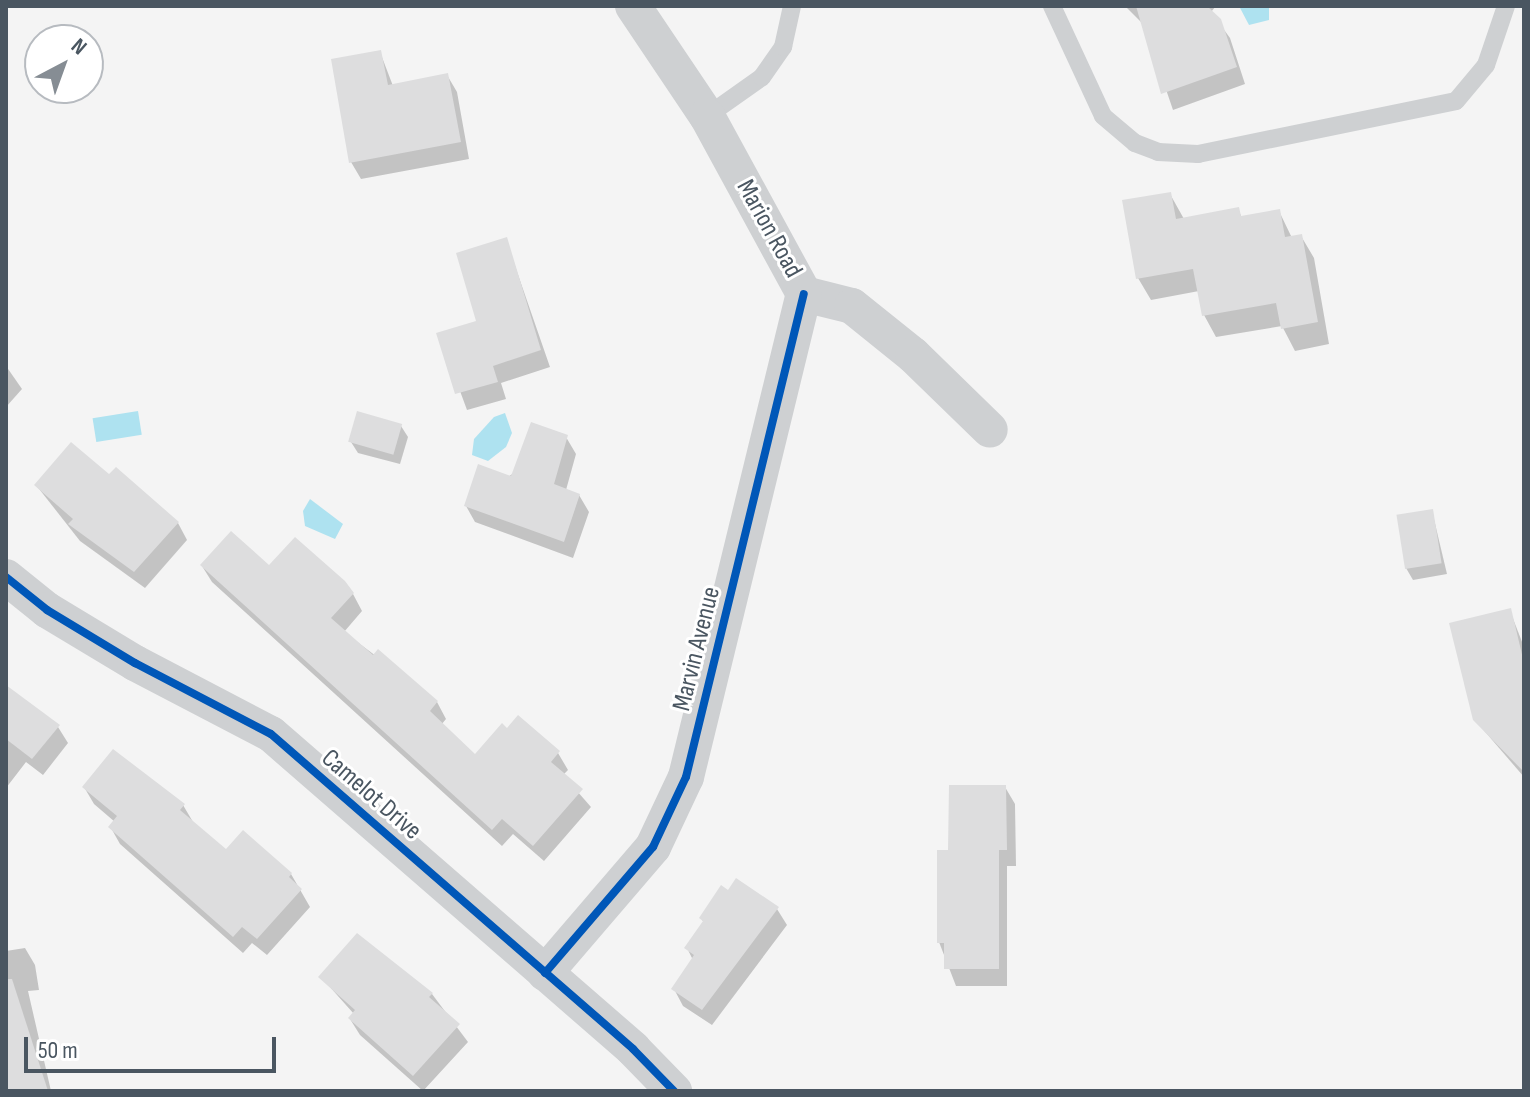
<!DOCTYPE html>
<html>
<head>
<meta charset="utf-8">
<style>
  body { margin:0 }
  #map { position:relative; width:1530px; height:1097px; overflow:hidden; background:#f4f4f4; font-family:"Sofia Sans Condensed",sans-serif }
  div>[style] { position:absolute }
  .water>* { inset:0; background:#aee2f0; transform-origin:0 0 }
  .shadow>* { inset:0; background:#0003 }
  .building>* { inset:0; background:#ddddde; transform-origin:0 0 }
  .service>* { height:18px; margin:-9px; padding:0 9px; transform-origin:9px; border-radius:9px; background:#ced0d2 }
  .minor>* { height:36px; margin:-18px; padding:0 18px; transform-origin:18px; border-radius:18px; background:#ced0d2 }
  .cycleway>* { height:8px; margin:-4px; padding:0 4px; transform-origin:4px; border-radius:4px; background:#0057b8 }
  span { translate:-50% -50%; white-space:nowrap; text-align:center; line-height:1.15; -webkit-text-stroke:6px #fff; paint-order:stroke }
  .street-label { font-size:26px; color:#4a5661 }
  .frame { position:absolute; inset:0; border:8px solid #4a5661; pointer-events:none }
  .north { position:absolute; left:24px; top:24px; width:80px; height:80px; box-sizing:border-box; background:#fff; border:2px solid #b7bbc0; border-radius:50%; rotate:41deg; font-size:22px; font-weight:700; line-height:32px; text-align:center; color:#4a5661 }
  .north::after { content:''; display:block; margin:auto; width:28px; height:36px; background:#868d94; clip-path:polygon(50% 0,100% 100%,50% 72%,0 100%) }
  .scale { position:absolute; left:24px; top:1037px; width:252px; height:36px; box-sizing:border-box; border:4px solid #4a5661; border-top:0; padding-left:10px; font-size:24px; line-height:28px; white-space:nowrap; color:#4a5661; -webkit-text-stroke:6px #fff; paint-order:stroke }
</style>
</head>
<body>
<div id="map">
  <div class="water">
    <div style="clip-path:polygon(1239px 6px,1269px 6px,1269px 20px,1249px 25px)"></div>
    <div style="left:138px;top:411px;width:24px;height:46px;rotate:81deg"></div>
    <div style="clip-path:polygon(505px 413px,512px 433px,506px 447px,488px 461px,472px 455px,474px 439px,494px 417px)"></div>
    <div style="clip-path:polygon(310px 499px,343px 524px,335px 539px,305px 526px,303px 511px)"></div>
  </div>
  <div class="shadow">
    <div style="clip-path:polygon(1125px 6px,1216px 6px,1211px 12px,1230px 38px,1245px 84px,1173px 110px,1144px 25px)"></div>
    <div style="clip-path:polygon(380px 52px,393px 86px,447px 75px,457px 92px,469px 159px,361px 179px,351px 162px)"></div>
    <div style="clip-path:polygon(1170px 194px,1184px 219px,1238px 209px,1242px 218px,1279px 211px,1292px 238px,1301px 236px,1314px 258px,1329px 344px,1295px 351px,1282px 326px,1216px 337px,1204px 315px,1199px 291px,1151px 300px,1138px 278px)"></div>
    <div style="clip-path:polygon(506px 240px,550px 367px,501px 383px,506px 399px,467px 410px,439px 334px,478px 323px)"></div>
    <div style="clip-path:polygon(6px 366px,22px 389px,6px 407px)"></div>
    <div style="clip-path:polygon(401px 426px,408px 437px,400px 464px,358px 453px,351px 442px)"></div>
    <div style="clip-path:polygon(566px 437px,576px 454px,566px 490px,579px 495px,589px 512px,573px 558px,475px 522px,466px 506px)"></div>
    <div style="clip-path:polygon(110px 477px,178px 523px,187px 540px,145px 588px,80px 541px,36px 485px)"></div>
    <div style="clip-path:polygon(1432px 511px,1447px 574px,1413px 580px,1406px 568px)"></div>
    <div style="clip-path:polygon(202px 566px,269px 568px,353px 594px,362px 611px,344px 632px,437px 702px,446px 719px,441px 725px,475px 757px,558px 753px,568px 770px,563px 775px,591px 807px,544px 861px,513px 834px,502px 846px,212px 582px)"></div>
    <div style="clip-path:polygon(1510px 611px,1524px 647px,1524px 777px,1475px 720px)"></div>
    <div style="clip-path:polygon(6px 687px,58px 727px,68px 743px,43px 775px,26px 762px,6px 788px)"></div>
    <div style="clip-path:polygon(84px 787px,183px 805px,193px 822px,227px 852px,291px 874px,310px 907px,267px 955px,252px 943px,243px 953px,120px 844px,111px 828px,115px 822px,94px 804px)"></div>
    <div style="clip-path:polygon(1005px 787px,1015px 804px,1016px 866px,1007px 866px,1007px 986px,956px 986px,939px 942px,950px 852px)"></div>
    <div style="clip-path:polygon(777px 909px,787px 925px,712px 1025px,683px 1006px,674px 989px,693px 960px,687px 948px,704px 923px,701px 918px)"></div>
    <div style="clip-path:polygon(25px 948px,35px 965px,39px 990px,28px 991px,51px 1091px,6px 1091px,6px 951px)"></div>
    <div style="clip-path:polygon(321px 977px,432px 994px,468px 1042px,423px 1091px,360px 1035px,350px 1019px,354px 1014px)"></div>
  </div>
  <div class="building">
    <div style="clip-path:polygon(1136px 6px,1207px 6px,1221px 19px,1237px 67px,1161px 94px)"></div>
    <div style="clip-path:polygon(381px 50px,388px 85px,448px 73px,461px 142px,349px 163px,331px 59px)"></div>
    <div style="clip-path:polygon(1171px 192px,1176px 219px,1239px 207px,1241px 216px,1280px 209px,1285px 237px,1302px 234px,1318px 322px,1281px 329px,1276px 303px,1202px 316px,1193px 269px,1136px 279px,1122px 200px)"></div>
    <div style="clip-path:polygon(507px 237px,541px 350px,493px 366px,498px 382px,455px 394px,436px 333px,476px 321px,456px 253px)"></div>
    <div style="left:357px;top:411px;width:47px;height:32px;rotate:16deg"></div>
    <div style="clip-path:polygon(531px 422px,568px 435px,554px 484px,580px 494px,564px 542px,464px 506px,478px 464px,511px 476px)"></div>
    <div style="clip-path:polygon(71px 442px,109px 474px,116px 467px,179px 522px,134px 572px,68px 524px,73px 519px,34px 485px)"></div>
    <div style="left:1433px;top:509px;width:55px;height:37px;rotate:81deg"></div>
    <div style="clip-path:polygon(231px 531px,269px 565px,295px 537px,345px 581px,354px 593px,331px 618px,373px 655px,378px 649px,438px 701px,430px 711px,475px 754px,502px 723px,507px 728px,518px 715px,560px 751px,551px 762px,583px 789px,533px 846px,502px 819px,492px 830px,200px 565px)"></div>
    <div style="clip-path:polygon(1511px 608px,1524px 663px,1524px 772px,1473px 720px,1449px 623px)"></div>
    <div style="clip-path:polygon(6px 685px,60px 725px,32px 759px,6px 739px)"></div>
    <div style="clip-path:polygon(113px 749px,185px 804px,180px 810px,226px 849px,243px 830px,292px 873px,289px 877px,302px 889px,257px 939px,242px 927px,233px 937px,108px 827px,117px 816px,82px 787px)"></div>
    <div style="clip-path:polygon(949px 785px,1006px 785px,1007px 850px,999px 850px,999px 969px,944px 969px,944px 943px,937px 943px,937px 850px,948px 850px)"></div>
    <div style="clip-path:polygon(736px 878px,779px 907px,702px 1010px,671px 989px,694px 955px,684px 948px,703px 921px,699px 918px,721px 885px,728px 890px)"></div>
    <div style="clip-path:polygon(357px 933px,433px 993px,429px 997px,460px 1024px,413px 1076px,348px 1018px,355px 1010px,318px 977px)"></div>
    <div style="clip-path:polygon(6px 979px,12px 979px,48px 1091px,6px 1091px)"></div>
  </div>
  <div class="service">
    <div style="left:1052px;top:6px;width:121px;rotate:65.1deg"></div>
    <div style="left:1103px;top:116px;width:42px;rotate:40.2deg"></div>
    <div style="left:1135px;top:143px;width:25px;rotate:21deg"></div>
    <div style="left:1158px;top:152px;width:40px;rotate:2.9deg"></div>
    <div style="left:1198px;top:154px;width:263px;rotate:-11.6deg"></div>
    <div style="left:1456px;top:101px;width:47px;rotate:-50.2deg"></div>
    <div style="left:1486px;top:65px;width:62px;rotate:-71.3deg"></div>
    <div style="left:707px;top:116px;width:67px;rotate:-35.3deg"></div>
    <div style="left:762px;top:77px;width:37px;rotate:-55deg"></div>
    <div style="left:783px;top:47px;width:42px;rotate:-77.6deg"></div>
  </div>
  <div class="minor">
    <div style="left:633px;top:6px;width:133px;rotate:56.1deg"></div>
    <div style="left:707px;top:116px;width:203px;rotate:61.4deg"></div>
    <div style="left:804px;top:294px;width:49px;rotate:14deg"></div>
    <div style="left:852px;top:306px;width:78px;rotate:38.8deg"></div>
    <div style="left:913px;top:355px;width:107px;rotate:44.2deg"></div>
    <div style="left:6px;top:577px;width:53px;rotate:38.8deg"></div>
    <div style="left:47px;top:610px;width:103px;rotate:31.1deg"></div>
    <div style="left:135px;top:663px;width:153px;rotate:27.6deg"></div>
    <div style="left:271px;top:734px;width:480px;rotate:41deg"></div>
    <div style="left:633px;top:1049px;width:59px;rotate:45.7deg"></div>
    <div style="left:545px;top:973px;width:166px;rotate:-49.4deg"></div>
    <div style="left:653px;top:847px;width:77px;rotate:-64.8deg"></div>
    <div style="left:686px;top:777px;width:497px;rotate:-76.3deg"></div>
  </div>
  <div class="cycleway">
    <div style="left:6px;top:577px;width:53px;rotate:38.8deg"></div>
    <div style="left:47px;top:610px;width:103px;rotate:31.1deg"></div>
    <div style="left:135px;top:663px;width:153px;rotate:27.6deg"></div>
    <div style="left:271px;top:734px;width:480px;rotate:41deg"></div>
    <div style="left:633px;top:1049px;width:59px;rotate:45.7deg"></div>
    <div style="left:545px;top:973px;width:166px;rotate:-49.4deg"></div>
    <div style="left:653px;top:847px;width:77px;rotate:-64.8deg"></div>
    <div style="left:686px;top:777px;width:497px;rotate:-76.3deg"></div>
  </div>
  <div class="street-label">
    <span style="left:769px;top:229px;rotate:61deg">Marion Road</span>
    <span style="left:697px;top:649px;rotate:-76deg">Marvin Avenue</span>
    <span style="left:371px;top:795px;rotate:41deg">Camelot Drive</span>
  </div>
  <div class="frame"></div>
  <div class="north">N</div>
  <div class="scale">50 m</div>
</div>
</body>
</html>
